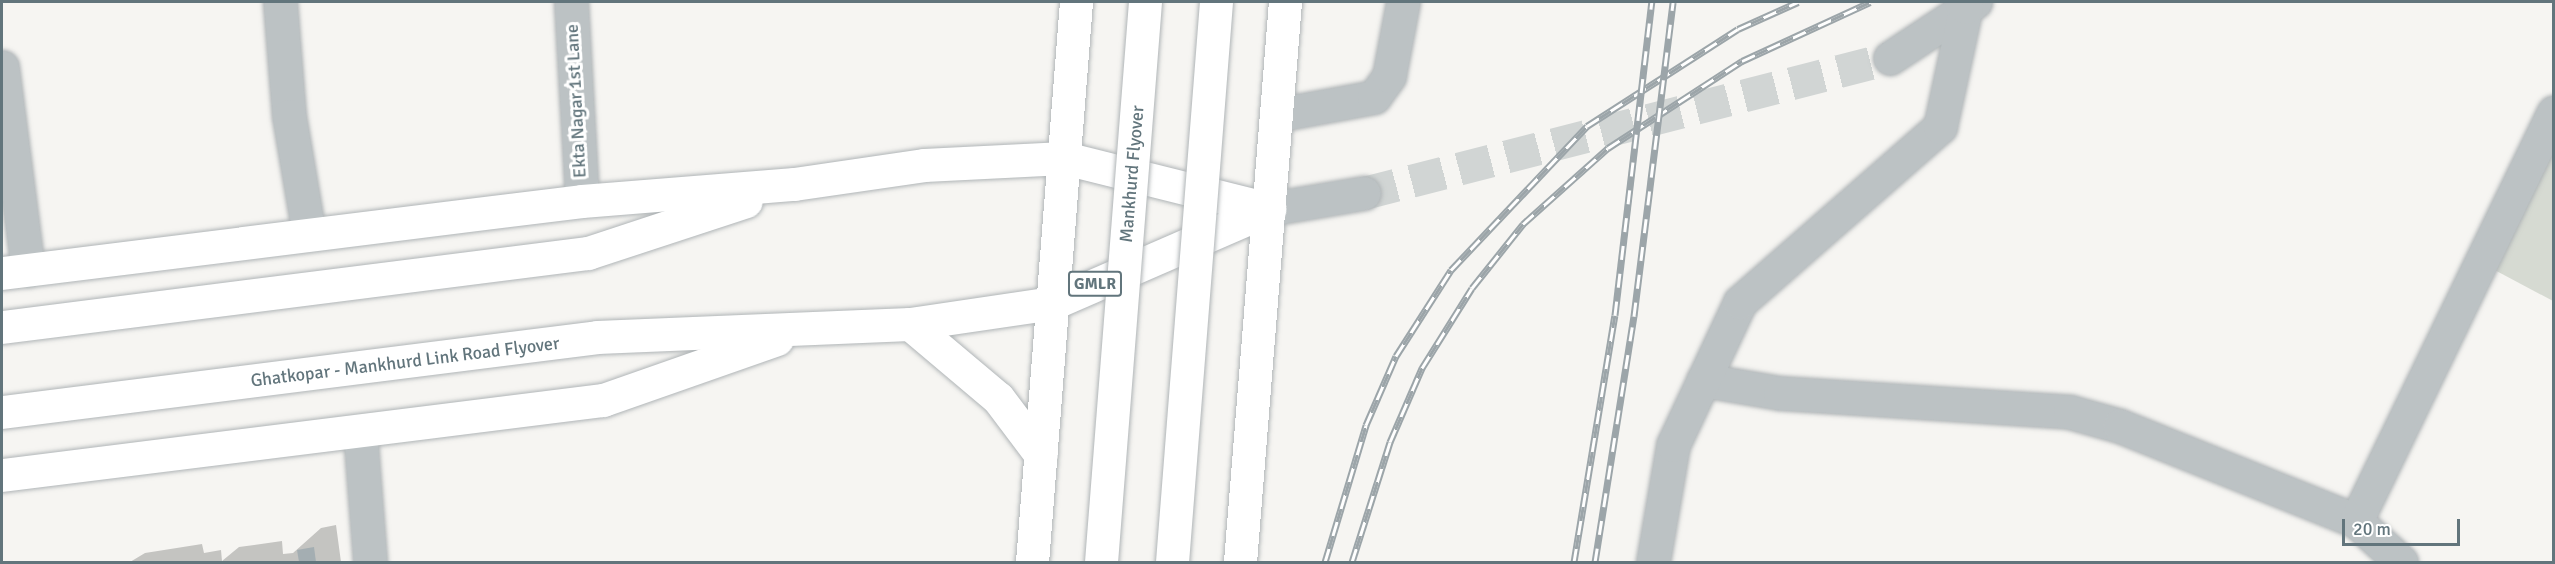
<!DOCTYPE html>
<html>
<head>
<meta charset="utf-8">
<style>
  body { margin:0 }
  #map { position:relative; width:2555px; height:564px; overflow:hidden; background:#f6f5f2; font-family:Signika,sans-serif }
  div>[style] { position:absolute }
  .green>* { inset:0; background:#d6dad2 }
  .shadow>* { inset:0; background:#0003 }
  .building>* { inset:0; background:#a4aeb2 }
  .minor-tunnel>* { height:33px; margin-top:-16.5px; transform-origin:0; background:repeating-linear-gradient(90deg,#d1d5d4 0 33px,transparent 0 49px) }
  .roads { filter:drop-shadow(0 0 2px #b0b5b7) drop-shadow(0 0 2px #b0b5b7) }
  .minor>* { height:33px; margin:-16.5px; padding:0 16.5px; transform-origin:16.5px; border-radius:16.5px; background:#bcc2c4 }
  .highway>* { height:33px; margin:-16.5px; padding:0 16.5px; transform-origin:16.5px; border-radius:16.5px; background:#fff }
  .rail>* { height:7px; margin-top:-3.5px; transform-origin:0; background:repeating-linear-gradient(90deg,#fff 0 14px,#9ca5a9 0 28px); box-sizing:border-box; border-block:2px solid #9ca5a9 }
  .bridges { filter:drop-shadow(0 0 2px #b0b5b7) drop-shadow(0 0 2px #b0b5b7) }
  .highway-bridge>* { height:33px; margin:-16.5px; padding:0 16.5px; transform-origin:16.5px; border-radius:16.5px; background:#fff }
  span { translate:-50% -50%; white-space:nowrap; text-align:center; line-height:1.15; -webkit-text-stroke:6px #fff; paint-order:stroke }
  .shield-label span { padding:2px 4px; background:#fff; border:2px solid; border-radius:4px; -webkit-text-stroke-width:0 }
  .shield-label { font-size:16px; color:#62757c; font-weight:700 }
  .street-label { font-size:18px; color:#62757c }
  .frame { position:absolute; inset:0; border:3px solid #62757c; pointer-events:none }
  .scale { position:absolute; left:2342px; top:519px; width:118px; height:27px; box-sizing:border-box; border:3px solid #62757c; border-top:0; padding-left:8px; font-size:18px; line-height:21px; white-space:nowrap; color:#62757c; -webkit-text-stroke:4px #fff; paint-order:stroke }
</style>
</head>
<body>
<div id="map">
  <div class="green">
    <div style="clip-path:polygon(2553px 142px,2553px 301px,2489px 267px)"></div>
  </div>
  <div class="shadow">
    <div style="clip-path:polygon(336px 525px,341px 562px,130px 562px,145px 553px,202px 544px,204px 553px,221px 550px,222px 561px,239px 547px,282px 541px,283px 554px,293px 553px,321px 528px)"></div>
  </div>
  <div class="building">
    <div style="clip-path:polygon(314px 547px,316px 562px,299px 562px,297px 550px)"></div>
  </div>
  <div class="minor-tunnel">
    <div style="left:1364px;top:193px;width:543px;rotate:-14.39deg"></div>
  </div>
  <div class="roads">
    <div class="minor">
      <div style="left:280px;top:2px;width:114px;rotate:85.5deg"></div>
      <div style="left:289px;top:116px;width:120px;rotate:80.4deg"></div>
      <div style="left:571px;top:2px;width:199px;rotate:86.8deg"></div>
      <div style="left:1890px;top:58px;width:102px;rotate:-33.4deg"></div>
      <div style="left:2px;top:67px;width:205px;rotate:82.7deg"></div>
      <div style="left:1276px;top:115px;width:100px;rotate:-10.4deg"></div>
      <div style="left:1374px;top:97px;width:26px;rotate:-54deg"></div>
      <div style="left:1389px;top:76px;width:75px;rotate:-79.3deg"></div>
      <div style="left:1269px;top:209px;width:96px;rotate:-9.6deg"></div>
      <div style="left:1703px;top:380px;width:78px;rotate:9.6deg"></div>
      <div style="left:1780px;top:393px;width:291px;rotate:3.7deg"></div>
      <div style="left:2070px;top:412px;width:52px;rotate:15.6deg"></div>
      <div style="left:2120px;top:426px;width:254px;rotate:21.9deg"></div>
      <div style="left:2356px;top:521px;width:61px;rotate:42.3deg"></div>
      <div style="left:360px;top:431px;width:131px;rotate:85.6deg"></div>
      <div style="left:2356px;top:521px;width:454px;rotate:-64.2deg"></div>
      <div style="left:1653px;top:562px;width:119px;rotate:-80.3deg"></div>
      <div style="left:1673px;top:445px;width:158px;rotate:-64.9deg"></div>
      <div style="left:1740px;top:302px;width:266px;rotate:-41.2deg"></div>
      <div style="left:1940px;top:127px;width:123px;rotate:-77.8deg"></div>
      <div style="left:1966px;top:7px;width:7px;rotate:-135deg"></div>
    </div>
    <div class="highway">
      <div style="left:2px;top:273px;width:584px;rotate:-7.08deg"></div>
      <div style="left:582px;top:201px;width:213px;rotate:-4.6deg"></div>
      <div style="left:794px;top:184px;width:131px;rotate:-8.3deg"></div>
      <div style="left:924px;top:165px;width:140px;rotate:-2.9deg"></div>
      <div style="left:1064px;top:158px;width:211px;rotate:14deg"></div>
      <div style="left:910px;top:324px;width:115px;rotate:40.1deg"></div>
      <div style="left:998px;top:398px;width:71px;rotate:53deg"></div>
      <div style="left:2px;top:327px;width:591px;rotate:-7.2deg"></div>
      <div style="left:588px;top:253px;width:166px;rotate:-18.2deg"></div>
      <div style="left:2px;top:412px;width:600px;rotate:-7.18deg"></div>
      <div style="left:597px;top:337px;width:313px;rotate:-2.4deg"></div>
      <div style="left:910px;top:324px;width:145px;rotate:-8.4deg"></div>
      <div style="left:1053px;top:303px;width:236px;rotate:-23.5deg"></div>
      <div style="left:2px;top:475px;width:606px;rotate:-7.11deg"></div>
      <div style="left:603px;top:400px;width:184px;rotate:-19.3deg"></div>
      <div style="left:1032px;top:562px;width:562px;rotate:-85.51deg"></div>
      <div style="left:1240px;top:562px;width:562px;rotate:-85.41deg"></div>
    </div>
  </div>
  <div class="rail">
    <div style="left:1325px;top:562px;width:143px;rotate:-73.3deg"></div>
    <div style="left:1366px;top:425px;width:75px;rotate:-66.5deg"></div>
    <div style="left:1396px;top:356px;width:102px;rotate:-57.4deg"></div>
    <div style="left:1451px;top:270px;width:198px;rotate:-46.6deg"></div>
    <div style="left:1587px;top:126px;width:179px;rotate:-32.7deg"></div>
    <div style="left:1738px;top:29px;width:66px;rotate:-24.2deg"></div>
    <div style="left:1352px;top:562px;width:126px;rotate:-72.4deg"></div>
    <div style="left:1390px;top:442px;width:81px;rotate:-66.6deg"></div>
    <div style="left:1422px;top:368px;width:94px;rotate:-58deg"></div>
    <div style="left:1472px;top:288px;width:82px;rotate:-51.4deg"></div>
    <div style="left:1523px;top:224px;width:114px;rotate:-41.8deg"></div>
    <div style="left:1608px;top:148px;width:160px;rotate:-33deg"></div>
    <div style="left:1742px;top:61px;width:141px;rotate:-24.7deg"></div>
    <div style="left:1574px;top:562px;width:250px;rotate:-80.6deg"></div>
    <div style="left:1615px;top:315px;width:315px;rotate:-83.3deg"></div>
    <div style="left:1595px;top:562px;width:249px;rotate:-81deg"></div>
    <div style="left:1634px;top:316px;width:316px;rotate:-82.9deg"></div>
  </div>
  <div class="bridges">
    <div class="highway-bridge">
      <div style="left:1101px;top:562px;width:562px;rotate:-85.51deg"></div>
      <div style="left:1172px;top:562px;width:562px;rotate:-85.51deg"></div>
    </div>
  </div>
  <div class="shield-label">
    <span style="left:1095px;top:284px">GMLR</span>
  </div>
  <div class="street-label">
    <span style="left:576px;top:101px;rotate:-93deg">Ekta Nagar 1st Lane</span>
    <span style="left:1132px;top:174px;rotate:-85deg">Mankhurd Flyover</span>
    <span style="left:405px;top:362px;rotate:-7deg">Ghatkopar - Mankhurd Link Road Flyover</span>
  </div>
  <div class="frame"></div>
  <div class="scale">20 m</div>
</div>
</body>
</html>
